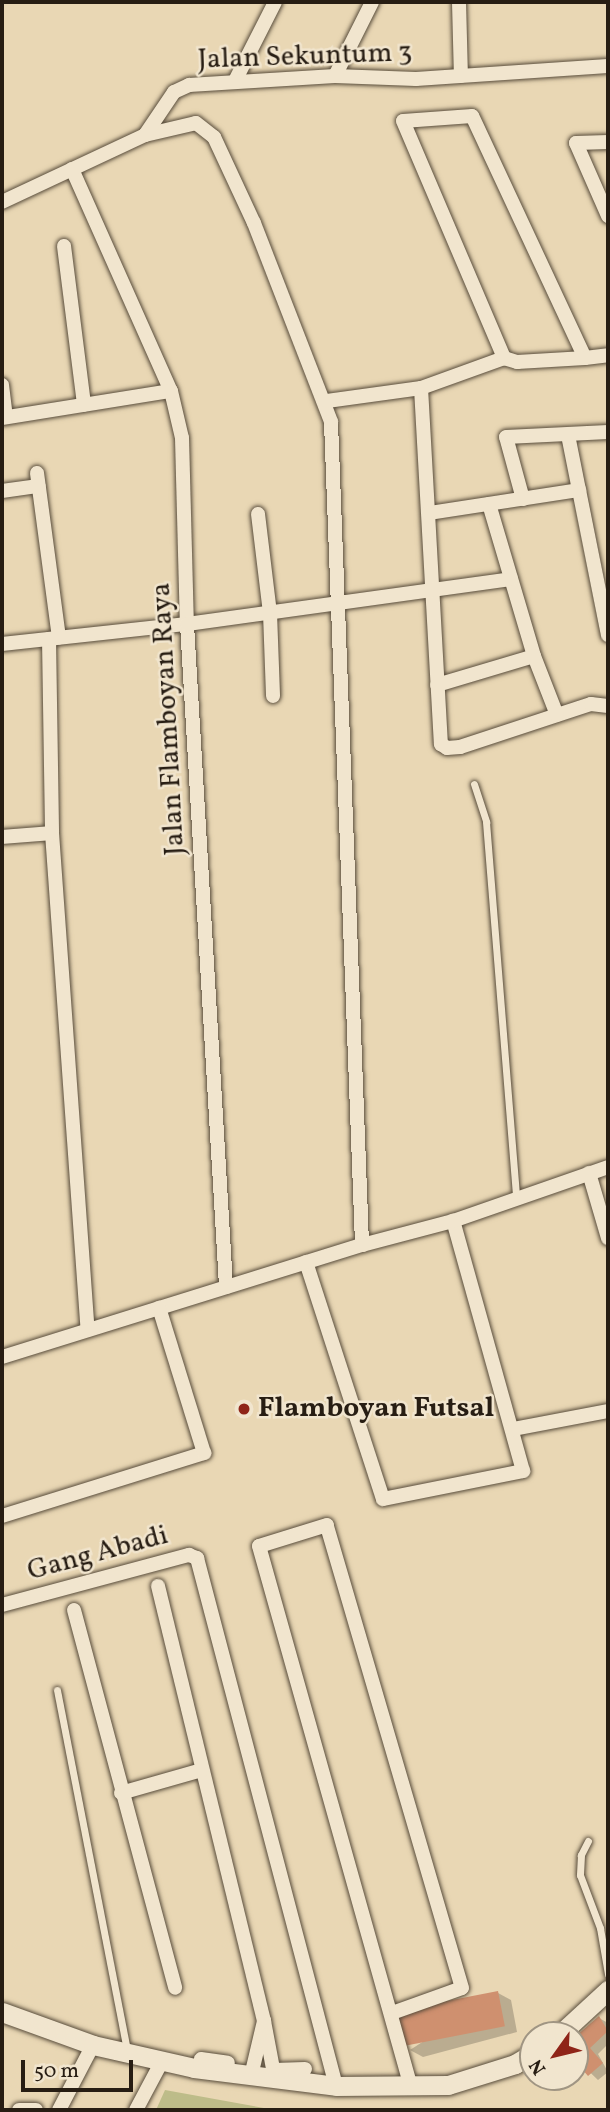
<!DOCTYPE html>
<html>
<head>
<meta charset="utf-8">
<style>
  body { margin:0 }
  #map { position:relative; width:610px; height:2112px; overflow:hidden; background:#e9d7b4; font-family:Vollkorn,serif }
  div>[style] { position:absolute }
  .green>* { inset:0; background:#bdbc89 }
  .shadow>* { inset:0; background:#0003 }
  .building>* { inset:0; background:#cf906f; transform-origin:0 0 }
  .roads { filter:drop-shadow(0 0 2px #584c3b) drop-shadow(0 0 2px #584c3b) }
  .service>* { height:7px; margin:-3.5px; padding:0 3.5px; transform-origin:3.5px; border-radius:3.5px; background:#f1e5ce }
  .minor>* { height:14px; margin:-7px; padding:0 7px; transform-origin:7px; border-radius:7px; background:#f1e5ce }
  .secondary>* { height:19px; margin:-9.5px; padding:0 9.5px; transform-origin:9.5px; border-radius:9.5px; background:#f1e5ce }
  .dots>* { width:19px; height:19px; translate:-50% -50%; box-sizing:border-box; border:4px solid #f1e5ce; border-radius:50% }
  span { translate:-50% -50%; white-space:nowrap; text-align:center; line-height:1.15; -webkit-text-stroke:5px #f1e5ce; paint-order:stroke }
  .street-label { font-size:28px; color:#271d13 }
  .poi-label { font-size:28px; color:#271d13; font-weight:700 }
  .left { translate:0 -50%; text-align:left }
  .frame { position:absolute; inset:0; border:4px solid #271d13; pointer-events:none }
  .north { position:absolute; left:519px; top:2021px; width:70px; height:70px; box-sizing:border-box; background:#f1e5ce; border:2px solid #a09583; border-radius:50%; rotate:236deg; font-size:19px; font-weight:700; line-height:28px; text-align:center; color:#271d13 }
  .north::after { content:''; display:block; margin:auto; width:24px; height:32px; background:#8f2418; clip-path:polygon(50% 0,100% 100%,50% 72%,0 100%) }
  .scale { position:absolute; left:21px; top:2060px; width:112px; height:32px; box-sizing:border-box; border:4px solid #271d13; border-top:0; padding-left:9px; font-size:21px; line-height:24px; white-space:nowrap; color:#271d13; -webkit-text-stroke:5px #f1e5ce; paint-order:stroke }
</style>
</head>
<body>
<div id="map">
  <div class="green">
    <div style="clip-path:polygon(165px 2090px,275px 2110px,156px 2110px)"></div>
  </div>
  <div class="shadow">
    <div style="clip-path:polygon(498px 1993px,511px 2000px,517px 2032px,423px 2057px,410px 2050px)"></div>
    <div style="clip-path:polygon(599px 2018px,608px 2023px,608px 2044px,598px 2054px,608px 2072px,598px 2080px,575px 2058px,575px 2039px)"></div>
  </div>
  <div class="building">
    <div style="left:498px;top:1991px;width:36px;height:103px;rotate:79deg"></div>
    <div style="clip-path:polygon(599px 2016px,608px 2031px,590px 2048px,603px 2063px,588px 2076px,575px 2061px,575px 2037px)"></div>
  </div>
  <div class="roads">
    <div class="service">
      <div style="left:474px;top:784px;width:40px;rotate:72deg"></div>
      <div style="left:486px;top:822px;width:375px;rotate:85.4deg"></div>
      <div style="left:57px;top:1690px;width:366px;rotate:79deg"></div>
      <div style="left:588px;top:1841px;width:16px;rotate:117deg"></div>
      <div style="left:581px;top:1855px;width:20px;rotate:93deg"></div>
      <div style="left:580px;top:1875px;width:57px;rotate:69.3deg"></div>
      <div style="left:600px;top:1928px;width:47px;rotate:80.1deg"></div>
    </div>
    <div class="minor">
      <div style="left:459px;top:2px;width:74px;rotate:88.5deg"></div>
      <div style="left:335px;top:76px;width:83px;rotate:-63.4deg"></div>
      <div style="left:236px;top:79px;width:86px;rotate:-63.1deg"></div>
      <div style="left:145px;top:135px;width:52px;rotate:-13.2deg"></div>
      <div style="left:196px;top:123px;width:23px;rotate:38deg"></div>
      <div style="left:214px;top:137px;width:95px;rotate:65.1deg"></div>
      <div style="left:254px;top:223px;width:213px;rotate:68.8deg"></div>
      <div style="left:331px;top:422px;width:824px;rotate:87.84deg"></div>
      <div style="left:608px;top:142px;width:32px;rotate:178deg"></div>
      <div style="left:576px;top:143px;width:80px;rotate:66.3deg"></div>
      <div style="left:72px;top:169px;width:243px;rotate:66deg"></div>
      <div style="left:171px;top:391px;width:48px;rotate:76.8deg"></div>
      <div style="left:182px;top:438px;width:186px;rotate:88.5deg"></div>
      <div style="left:187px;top:624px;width:664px;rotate:86.63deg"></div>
      <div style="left:2px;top:202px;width:158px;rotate:-25.1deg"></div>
      <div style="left:145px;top:135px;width:52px;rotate:-56deg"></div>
      <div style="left:174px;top:92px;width:17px;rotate:-25deg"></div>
      <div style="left:189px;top:85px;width:146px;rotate:-3.5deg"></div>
      <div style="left:335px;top:76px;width:81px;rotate:2.1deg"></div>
      <div style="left:416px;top:79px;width:192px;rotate:-3.9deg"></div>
      <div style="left:64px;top:246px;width:160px;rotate:82.8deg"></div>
      <div style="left:585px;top:358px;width:267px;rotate:-115deg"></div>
      <div style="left:472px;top:116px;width:69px;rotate:175.9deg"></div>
      <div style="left:403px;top:121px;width:258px;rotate:66.9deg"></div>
      <div style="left:504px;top:358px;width:14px;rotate:17deg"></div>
      <div style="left:517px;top:362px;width:68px;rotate:-3.4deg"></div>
      <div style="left:585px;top:358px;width:23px;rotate:-7deg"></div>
      <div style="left:2px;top:385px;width:32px;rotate:83deg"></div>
      <div style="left:421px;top:388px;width:357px;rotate:86.8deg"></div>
      <div style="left:441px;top:744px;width:7px;rotate:34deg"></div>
      <div style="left:447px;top:748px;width:13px;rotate:-4deg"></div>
      <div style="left:460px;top:747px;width:138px;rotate:-18.2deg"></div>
      <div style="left:591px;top:704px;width:17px;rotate:7deg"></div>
      <div style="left:327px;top:401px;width:95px;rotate:-7.9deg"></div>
      <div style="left:421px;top:388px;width:88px;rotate:-19.9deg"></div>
      <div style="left:2px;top:418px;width:171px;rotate:-9.1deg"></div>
      <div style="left:568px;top:435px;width:204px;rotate:78.7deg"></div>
      <div style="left:37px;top:473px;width:166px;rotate:82.4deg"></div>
      <div style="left:2px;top:491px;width:37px;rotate:-8deg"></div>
      <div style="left:523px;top:499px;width:64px;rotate:-105.3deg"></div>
      <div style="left:506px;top:437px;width:102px;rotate:-2.8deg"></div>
      <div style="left:489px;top:504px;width:159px;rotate:73.5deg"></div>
      <div style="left:534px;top:656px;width:63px;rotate:68.7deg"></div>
      <div style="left:429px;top:513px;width:152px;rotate:-8.7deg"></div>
      <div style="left:258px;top:514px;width:100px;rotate:83.1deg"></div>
      <div style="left:270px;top:613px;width:83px;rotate:87.9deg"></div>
      <div style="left:49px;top:639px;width:194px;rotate:89.1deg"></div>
      <div style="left:52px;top:833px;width:498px;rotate:85.9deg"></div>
      <div style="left:2px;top:644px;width:186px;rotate:-6.2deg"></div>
      <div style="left:187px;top:624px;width:327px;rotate:-7.9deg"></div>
      <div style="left:437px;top:685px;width:101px;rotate:-16.6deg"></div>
      <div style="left:2px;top:837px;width:50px;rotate:-4.6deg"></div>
      <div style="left:589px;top:1173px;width:68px;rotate:73.7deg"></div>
      <div style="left:306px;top:1262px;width:249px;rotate:72deg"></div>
      <div style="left:383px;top:1499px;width:143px;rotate:-11.3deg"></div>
      <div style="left:523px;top:1471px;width:260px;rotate:-105.6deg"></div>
      <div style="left:2px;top:1357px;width:377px;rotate:-17.3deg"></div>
      <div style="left:362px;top:1245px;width:94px;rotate:-14.8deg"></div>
      <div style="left:453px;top:1221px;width:164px;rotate:-19.2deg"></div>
      <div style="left:513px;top:1429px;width:97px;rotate:-10.7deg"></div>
      <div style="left:2px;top:1516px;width:212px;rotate:-17.3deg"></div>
      <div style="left:204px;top:1453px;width:152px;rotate:-107.2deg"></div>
      <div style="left:158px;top:1586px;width:448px;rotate:76.3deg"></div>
      <div style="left:2px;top:1605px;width:194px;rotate:-15deg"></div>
      <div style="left:189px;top:1555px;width:9px;rotate:21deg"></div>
      <div style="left:197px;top:1558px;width:546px;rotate:75.25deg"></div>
      <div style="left:74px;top:1610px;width:391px;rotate:75deg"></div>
      <div style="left:121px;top:1793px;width:84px;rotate:-15.9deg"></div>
      <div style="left:392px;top:2013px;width:74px;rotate:-19.7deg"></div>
      <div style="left:462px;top:1988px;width:482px;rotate:-106.3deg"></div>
      <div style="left:327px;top:1525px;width:71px;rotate:162.8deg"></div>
      <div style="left:259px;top:1546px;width:562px;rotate:74.31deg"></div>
      <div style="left:201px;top:2059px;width:27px;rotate:8deg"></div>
      <div style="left:274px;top:2070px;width:31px;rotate:-2deg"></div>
      <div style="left:251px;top:2076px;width:57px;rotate:-76.7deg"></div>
      <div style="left:264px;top:2021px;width:59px;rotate:79.3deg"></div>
      <div style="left:19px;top:2110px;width:17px"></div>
      <div style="left:59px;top:2110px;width:73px;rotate:-62.4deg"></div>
      <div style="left:136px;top:2110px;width:55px;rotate:-62deg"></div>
    </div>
    <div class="secondary">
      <div style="left:2px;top:2012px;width:97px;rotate:19.9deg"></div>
      <div style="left:93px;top:2045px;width:104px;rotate:12.8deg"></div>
      <div style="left:194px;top:2068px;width:143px;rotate:7.2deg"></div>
      <div style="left:336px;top:2086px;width:112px;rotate:-0.5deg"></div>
      <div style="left:448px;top:2085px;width:70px;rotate:-17.4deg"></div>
      <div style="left:515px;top:2064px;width:21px;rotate:-31deg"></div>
      <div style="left:559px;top:2035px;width:67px;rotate:-42.6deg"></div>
    </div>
  </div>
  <div class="dots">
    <div style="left:244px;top:1409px;background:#8f2418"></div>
  </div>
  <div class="street-label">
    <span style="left:305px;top:57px;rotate:-2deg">Jalan Sekuntum 3</span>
    <span style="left:169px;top:719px;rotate:-93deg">Jalan Flamboyan Raya</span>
    <span style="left:98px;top:1554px;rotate:-15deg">Gang Abadi</span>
  </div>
  <div class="poi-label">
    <span class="left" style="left:258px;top:1409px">Flamboyan Futsal</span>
  </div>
  <div class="frame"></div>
  <div class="north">N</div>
  <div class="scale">50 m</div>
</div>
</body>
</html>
